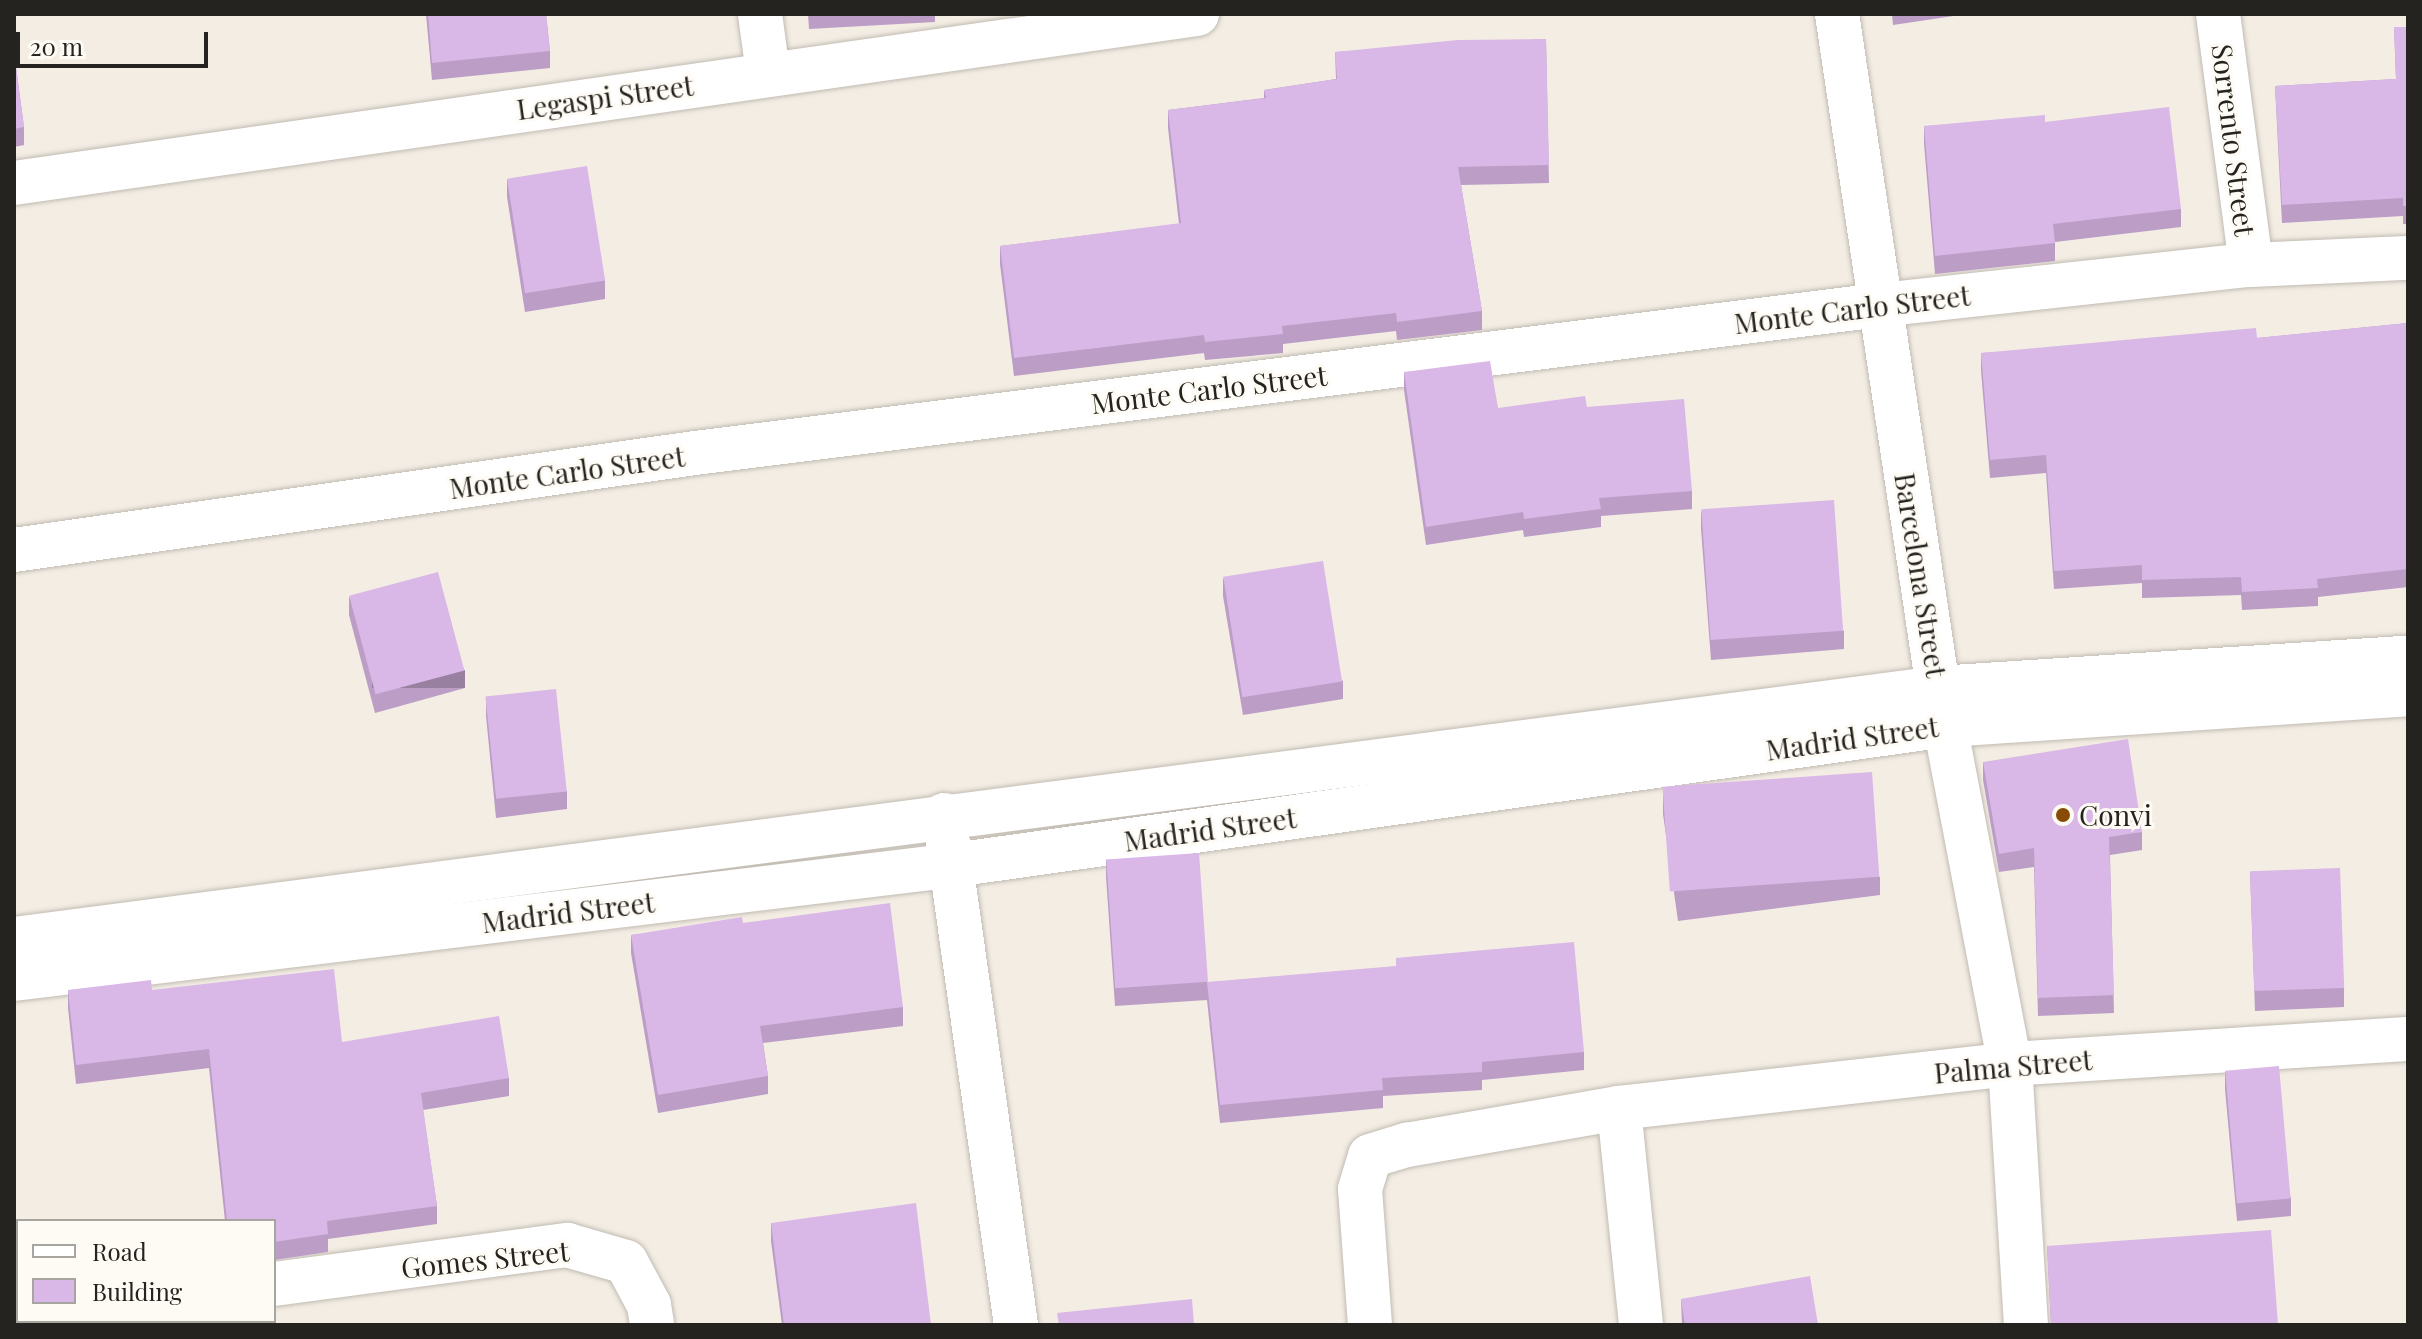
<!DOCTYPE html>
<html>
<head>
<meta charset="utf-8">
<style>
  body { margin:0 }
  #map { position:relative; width:2422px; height:1339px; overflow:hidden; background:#f3ede4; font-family:"Playfair Display",serif }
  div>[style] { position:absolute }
  .roads { filter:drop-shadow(0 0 2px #c1bbb2) drop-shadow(0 0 2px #c1bbb2) }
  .street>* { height:44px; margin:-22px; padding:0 22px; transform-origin:22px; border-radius:22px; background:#fff }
  .secondary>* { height:44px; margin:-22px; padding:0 22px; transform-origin:22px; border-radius:22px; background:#fff }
  .wall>* { inset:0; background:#bb9dc6 }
  .shaded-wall>* { inset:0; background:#9880a1; transform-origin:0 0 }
  .building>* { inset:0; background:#d9b7e6; transform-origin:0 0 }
  .dots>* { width:22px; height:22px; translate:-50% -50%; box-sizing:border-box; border:4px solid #fefbf5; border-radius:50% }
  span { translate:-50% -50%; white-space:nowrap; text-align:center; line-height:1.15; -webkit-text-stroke:6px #fefbf5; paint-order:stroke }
  .street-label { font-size:28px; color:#25231f }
  .poi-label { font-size:28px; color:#25231f }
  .left { translate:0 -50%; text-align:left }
  .frame { position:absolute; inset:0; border:16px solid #25231f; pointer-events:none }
  .legend { position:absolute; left:16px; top:1219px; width:260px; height:104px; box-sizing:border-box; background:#fefbf5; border:2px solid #a7a59f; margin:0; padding:10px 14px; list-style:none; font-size:24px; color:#25231f }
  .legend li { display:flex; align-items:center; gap:16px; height:40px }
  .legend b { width:40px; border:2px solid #a7a59f }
  .scale { position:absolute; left:16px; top:32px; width:192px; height:36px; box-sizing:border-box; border:4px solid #25231f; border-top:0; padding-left:10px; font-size:24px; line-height:28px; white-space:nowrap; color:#25231f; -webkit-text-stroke:6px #fefbf5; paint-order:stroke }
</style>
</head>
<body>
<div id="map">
  <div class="roads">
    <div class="street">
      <div style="left:760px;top:14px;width:60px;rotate:82.3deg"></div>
      <div style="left:1837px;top:14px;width:682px;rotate:81.48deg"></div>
      <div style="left:1938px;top:688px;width:383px;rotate:79.2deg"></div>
      <div style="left:2010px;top:1064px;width:261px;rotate:86.5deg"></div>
      <div style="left:2218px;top:14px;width:253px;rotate:82.5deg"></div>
      <div style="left:14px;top:183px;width:1195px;rotate:-8.13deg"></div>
      <div style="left:14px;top:550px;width:688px;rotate:-8.11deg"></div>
      <div style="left:695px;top:453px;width:1194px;rotate:-7.12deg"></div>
      <div style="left:1880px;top:305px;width:373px;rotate:-6.2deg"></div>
      <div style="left:2251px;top:265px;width:157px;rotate:-2.6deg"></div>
      <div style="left:944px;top:815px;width:515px;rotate:81.96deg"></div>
      <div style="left:1619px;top:1108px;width:218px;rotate:84.2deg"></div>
      <div style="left:274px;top:1284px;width:296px;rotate:-7.6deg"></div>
      <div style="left:567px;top:1245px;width:61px;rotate:16.1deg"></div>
      <div style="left:626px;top:1262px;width:49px;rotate:61.9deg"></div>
      <div style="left:649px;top:1305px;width:20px;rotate:81deg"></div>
      <div style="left:165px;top:1325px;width:4px;rotate:-76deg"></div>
      <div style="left:1370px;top:1325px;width:136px;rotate:-94.2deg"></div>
      <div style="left:1360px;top:1189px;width:34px;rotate:-73deg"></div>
      <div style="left:1370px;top:1156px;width:39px;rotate:-17deg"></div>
      <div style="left:1407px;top:1145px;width:215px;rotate:-9.9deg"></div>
      <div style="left:1619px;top:1108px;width:393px;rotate:-6.4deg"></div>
      <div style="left:2010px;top:1064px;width:399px;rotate:-3.6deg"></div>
    </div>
    <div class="secondary">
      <div style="left:14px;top:939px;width:1940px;rotate:-7.43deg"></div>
      <div style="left:1938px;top:688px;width:471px;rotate:-3.7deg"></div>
      <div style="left:14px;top:979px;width:947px;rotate:-6.91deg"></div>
      <div style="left:954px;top:865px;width:1002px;rotate:-8.03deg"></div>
      <div style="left:1946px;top:725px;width:463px;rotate:-3.8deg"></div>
    </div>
  </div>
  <div class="wall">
    <div style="clip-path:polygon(426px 14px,546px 14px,550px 51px,550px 68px,432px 80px)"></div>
    <div style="clip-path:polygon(808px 14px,935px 14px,935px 22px,809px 29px)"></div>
    <div style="clip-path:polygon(1892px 14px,1967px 14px,1893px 25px)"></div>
    <div style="clip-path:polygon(2394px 27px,2408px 27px,2408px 224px,2403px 224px,2403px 216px,2282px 223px,2275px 86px,2396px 79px)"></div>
    <div style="clip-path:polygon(1546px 39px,1549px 183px,1461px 185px,1482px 311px,1482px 330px,1397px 340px,1396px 331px,1283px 344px,1283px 353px,1205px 360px,1204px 353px,1014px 376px,1000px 264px,1000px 246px,1179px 224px,1168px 128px,1168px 110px,1264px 98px,1264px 90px,1336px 79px,1335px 52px)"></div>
    <div style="clip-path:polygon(14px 52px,24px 127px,24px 145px,14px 147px)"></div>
    <div style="clip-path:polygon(2045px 122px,2181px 209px,2181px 227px,2055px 242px,2055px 261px,1935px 274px,1924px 144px,1924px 126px)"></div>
    <div style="clip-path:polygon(507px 179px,605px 281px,605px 299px,525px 312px,507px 197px)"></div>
    <div style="clip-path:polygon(2408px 323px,2408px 587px,2318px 597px,2318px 606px,2242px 610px,2241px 595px,2142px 598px,2142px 583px,2054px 589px,2046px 473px,1990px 478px,1981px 371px,1981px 353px,2257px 338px)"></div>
    <div style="clip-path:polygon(1404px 372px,1498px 408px,1587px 407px,1692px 491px,1692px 509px,1601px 516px,1601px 527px,1524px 537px,1523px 530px,1426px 545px,1404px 390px)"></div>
    <div style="clip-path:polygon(1701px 511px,1844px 631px,1844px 649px,1711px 660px,1701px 529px)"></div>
    <div style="clip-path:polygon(1223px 578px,1343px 681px,1343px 699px,1243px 715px,1223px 596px)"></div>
    <div style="clip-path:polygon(349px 597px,465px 688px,375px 713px,349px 615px)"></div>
    <div style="clip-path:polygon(486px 698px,567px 791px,567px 809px,496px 818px,486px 716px)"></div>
    <div style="clip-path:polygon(1983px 762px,2142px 832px,2142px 850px,2110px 855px,2114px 1013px,2038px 1016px,2034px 867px,1999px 872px,1983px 780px)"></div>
    <div style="clip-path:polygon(1663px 796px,1880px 877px,1880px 895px,1678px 921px,1663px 814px)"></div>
    <div style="clip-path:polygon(1106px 859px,1207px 982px,1584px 1052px,1584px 1070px,1482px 1080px,1482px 1090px,1383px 1096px,1383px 1108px,1220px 1123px,1207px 1000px,1115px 1006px,1106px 877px)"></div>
    <div style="clip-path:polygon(2250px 872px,2344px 988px,2344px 1007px,2255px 1011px)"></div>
    <div style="clip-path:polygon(743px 923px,903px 1007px,903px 1026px,763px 1043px,768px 1076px,768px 1094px,658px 1113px,631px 953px,631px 935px)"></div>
    <div style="clip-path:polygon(68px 990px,152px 990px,342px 1042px,509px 1078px,509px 1096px,423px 1110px,437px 1206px,437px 1224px,328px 1239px,328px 1252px,274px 1260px,274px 1221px,225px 1221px,209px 1068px,76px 1084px,68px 1008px)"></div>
    <div style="clip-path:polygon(2225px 1071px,2291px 1198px,2291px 1216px,2237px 1221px,2225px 1089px)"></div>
    <div style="clip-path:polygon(771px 1223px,931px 1325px,782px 1325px,771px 1241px)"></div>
    <div style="clip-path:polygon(2047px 1246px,2278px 1325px,2051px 1325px)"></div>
    <div style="clip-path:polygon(1681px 1299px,1818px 1325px,1682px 1325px)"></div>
  </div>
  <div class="shaded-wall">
    <div style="left:465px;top:670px;width:18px;height:93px;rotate:90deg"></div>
  </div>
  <div class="building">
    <div style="clip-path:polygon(428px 14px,546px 14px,550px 51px,432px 63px)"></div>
    <div style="clip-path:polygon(2394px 27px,2408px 27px,2408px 206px,2403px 206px,2403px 198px,2282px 205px,2275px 86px,2396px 79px)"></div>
    <div style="clip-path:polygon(1546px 39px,1549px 165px,1458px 167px,1482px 311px,1397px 322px,1396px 313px,1282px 326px,1283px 334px,1205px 342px,1204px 335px,1014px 358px,1000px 246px,1181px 223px,1168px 110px,1266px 98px,1264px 90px,1337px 79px,1335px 52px,1458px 40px)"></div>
    <div style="clip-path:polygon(14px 52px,24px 127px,14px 129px)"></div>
    <div style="clip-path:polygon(2169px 107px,2181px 209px,2053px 224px,2055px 243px,1935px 256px,1924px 126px,2045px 115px,2045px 122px)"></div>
    <div style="left:587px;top:166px;width:116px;height:81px;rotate:81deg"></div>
    <div style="clip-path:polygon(2408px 323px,2408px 569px,2317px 579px,2318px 588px,2242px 592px,2241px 577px,2142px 580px,2142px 565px,2054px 571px,2046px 455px,1990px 460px,1981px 353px,2256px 328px,2257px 338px)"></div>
    <div style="clip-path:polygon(1490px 361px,1498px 408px,1585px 396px,1587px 407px,1684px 399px,1692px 491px,1599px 498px,1601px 509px,1524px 519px,1523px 512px,1426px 527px,1404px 372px)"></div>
    <div style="left:1834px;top:500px;width:131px;height:133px;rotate:86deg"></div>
    <div style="left:1323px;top:561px;width:122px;height:101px;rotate:81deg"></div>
    <div style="left:438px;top:572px;width:102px;height:92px;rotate:75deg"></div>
    <div style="left:556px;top:689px;width:103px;height:71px;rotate:84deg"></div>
    <div style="clip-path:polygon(2128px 739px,2142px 832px,2109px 837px,2114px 995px,2038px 998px,2034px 848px,1999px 854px,1983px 762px)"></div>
    <div style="left:1872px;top:772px;width:105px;height:210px;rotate:86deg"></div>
    <div style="left:1199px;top:853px;width:129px;height:93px;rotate:86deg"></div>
    <div style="left:2340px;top:868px;width:120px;height:90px;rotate:88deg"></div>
    <div style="clip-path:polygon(890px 903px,903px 1007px,760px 1026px,768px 1076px,658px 1095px,631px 935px,742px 917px,743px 923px)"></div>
    <div style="clip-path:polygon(1574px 942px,1584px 1052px,1482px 1062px,1482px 1072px,1382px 1078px,1383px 1090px,1220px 1105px,1207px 982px,1396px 966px,1396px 958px)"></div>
    <div style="clip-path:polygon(334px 969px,342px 1042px,499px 1016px,509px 1078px,421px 1093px,437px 1206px,327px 1221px,328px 1234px,274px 1242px,274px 1221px,227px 1221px,209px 1049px,76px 1065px,68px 990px,151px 980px,152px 990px)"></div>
    <div style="left:2279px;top:1066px;width:133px;height:54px;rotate:85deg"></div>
    <div style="clip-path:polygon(916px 1203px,931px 1325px,784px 1325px,771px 1223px)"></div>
    <div style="clip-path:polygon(2271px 1230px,2278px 1325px,2051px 1325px,2047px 1246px)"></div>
    <div style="clip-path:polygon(1810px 1276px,1818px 1325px,1685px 1325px,1681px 1299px)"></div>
    <div style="clip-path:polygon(1192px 1299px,1194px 1325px,1059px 1325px,1057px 1313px)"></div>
  </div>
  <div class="dots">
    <div style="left:2063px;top:815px;background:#864b05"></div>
  </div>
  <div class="street-label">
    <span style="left:605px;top:97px;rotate:-8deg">Legaspi Street</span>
    <span style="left:2234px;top:140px;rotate:83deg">Sorrento Street</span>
    <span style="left:1852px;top:309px;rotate:-7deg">Monte Carlo Street</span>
    <span style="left:1209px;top:389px;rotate:-7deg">Monte Carlo Street</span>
    <span style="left:567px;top:472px;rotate:-8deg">Monte Carlo Street</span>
    <span style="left:1921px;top:575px;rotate:81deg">Barcelona Street</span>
    <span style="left:1852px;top:738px;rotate:-8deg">Madrid Street</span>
    <span style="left:1210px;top:829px;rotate:-8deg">Madrid Street</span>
    <span style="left:568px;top:912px;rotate:-7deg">Madrid Street</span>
    <span style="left:2013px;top:1066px;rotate:-5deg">Palma Street</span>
    <span style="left:485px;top:1259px;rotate:-6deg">Gomes Street</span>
  </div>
  <div class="poi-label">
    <span class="left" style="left:2079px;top:815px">Convi</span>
  </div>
  <div class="frame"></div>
  <ul class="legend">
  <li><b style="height:10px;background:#fff"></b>Road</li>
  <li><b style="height:22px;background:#d9b7e6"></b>Building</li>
  </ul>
  <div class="scale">20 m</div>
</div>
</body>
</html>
